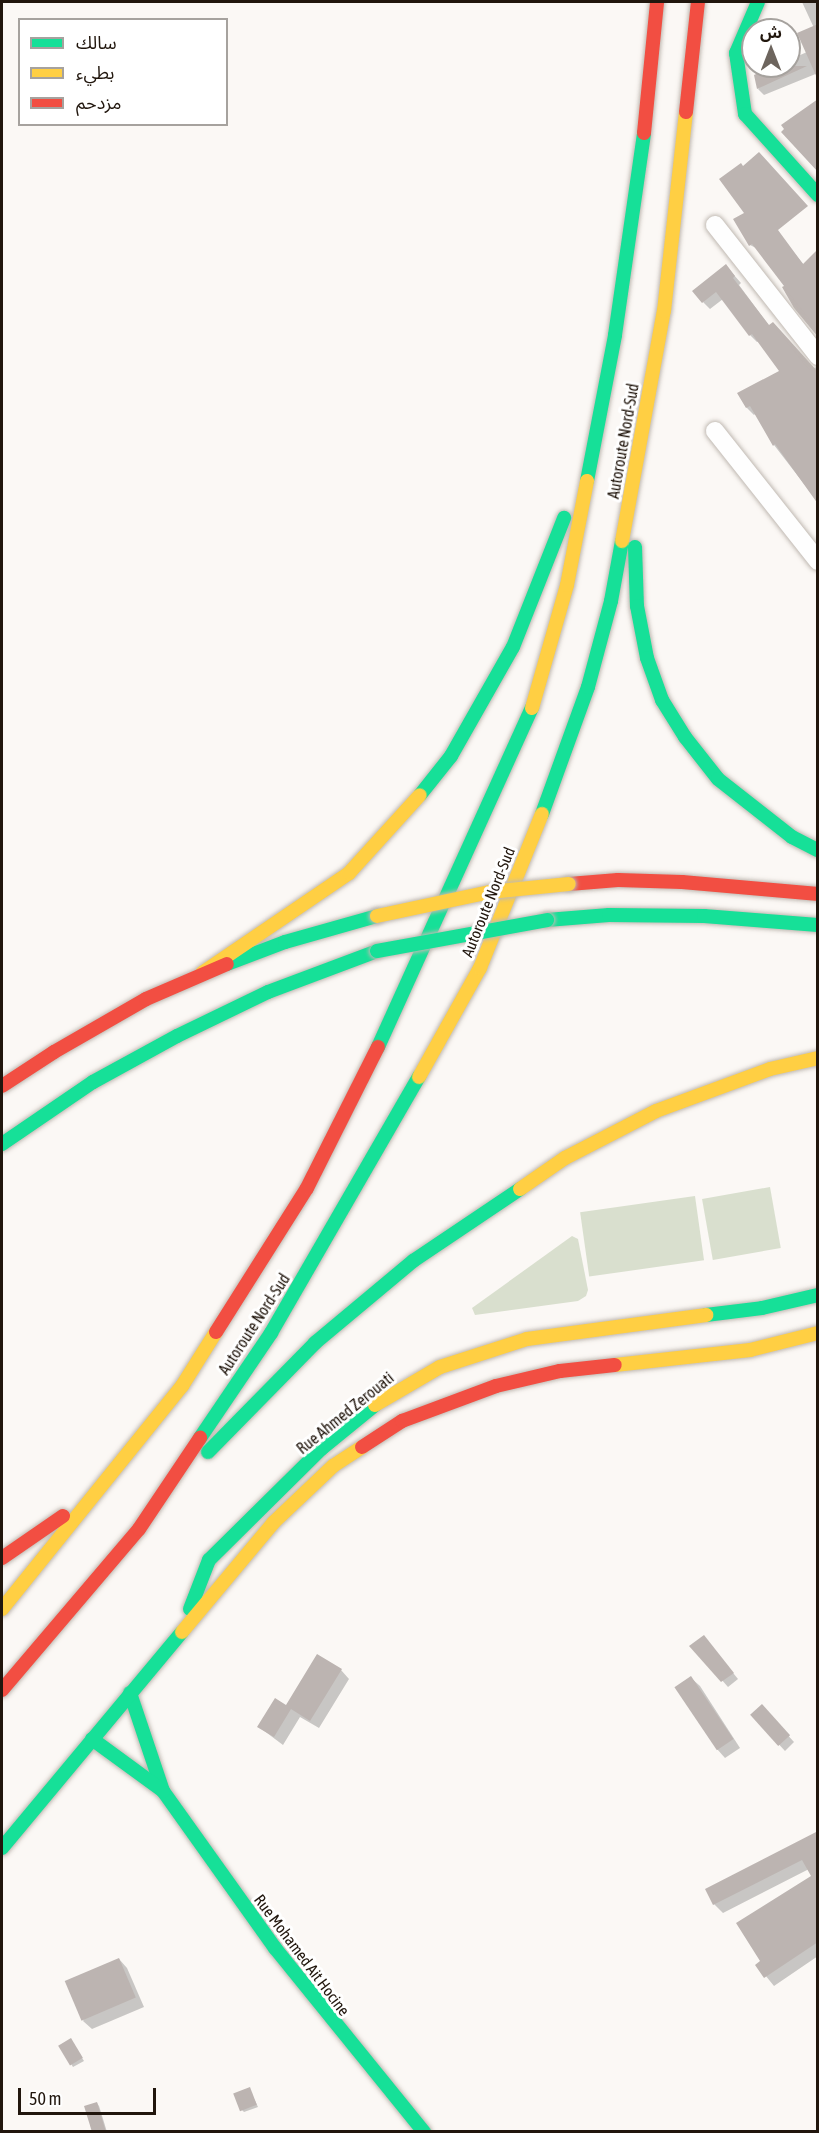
<!DOCTYPE html>
<html>
<head>
<meta charset="utf-8">
<style>
  body { margin:0 }
  #map { position:relative; width:819px; height:2133px; overflow:hidden; background:#fbf8f5; font-family:"Asap Condensed","Noto Sans Arabic",sans-serif }
  div>[style] { position:absolute }
  .green>* { inset:0; background:#d9dfce; transform-origin:0 0 }
  .shadow>* { inset:0; background:#0003 }
  .building>* { inset:0; background:#bcb4b1; transform-origin:0 0 }
  .roads { filter:drop-shadow(0 0 2px #c0b9b2) drop-shadow(0 0 2px #c0b9b2) }
  .street>* { height:18px; margin:-9px; padding:0 9px; transform-origin:9px; border-radius:9px; background:#fefefe }
  .fast>* { height:14px; margin:-7px; padding:0 7px; transform-origin:7px; border-radius:7px; background:#16e098 }
  .slow>* { height:14px; margin:-7px; padding:0 7px; transform-origin:7px; border-radius:7px; background:#ffcf43 }
  .jam>* { height:14px; margin:-7px; padding:0 7px; transform-origin:7px; border-radius:7px; background:#f24e42 }
  .bridges { filter:drop-shadow(0 0 2px #c0b9b2) drop-shadow(0 0 2px #c0b9b2) }
  .fast-bridge>* { height:14px; margin:-7px; padding:0 7px; transform-origin:7px; border-radius:7px; background:#16e098 }
  .slow-bridge>* { height:14px; margin:-7px; padding:0 7px; transform-origin:7px; border-radius:7px; background:#ffcf43 }
  span { translate:-50% -50%; white-space:nowrap; text-align:center; line-height:1.15; -webkit-text-stroke:6px #fff; paint-order:stroke }
  .street-label { font-size:16px; color:#21160d }
  .frame { position:absolute; inset:0; border:3px solid #21160d; pointer-events:none }
  .legend { position:absolute; left:18px; top:18px; width:210px; height:108px; box-sizing:border-box; background:#fff; border:2px solid #a6a29e; margin:0; padding:8px 10px; list-style:none; font-size:18px; color:#21160d }
  .legend li { display:flex; align-items:center; gap:12px; height:30px }
  .legend b { width:30px; border:2px solid #a6a29e }
  .north { position:absolute; left:741px; top:18px; width:60px; height:60px; box-sizing:border-box; background:#fff; border:2px solid #a6a29e; border-radius:50%; rotate:0deg; font-size:16px; font-weight:700; line-height:24px; text-align:center; color:#21160d }
  .north::after { content:''; display:block; margin:auto; width:21px; height:27px; background:#6d655e; clip-path:polygon(50% 0,100% 100%,50% 72%,0 100%) }
  .scale { position:absolute; left:18px; top:2088px; width:138px; height:27px; box-sizing:border-box; border:3px solid #21160d; border-top:0; padding-left:8px; font-size:18px; line-height:21px; white-space:nowrap; color:#21160d; -webkit-text-stroke:4px #fff; paint-order:stroke }
</style>
</head>
<body>
<div id="map">
  <div class="green">
    <div style="left:770px;top:1187px;width:62px;height:69px;rotate:80deg"></div>
    <div style="left:695px;top:1196px;width:65px;height:116px;rotate:82deg"></div>
    <div style="clip-path:polygon(572px 1236px,578px 1239px,588px 1290px,586px 1296px,578px 1301px,475px 1315px,472px 1308px)"></div>
  </div>
  <div class="shadow">
    <div style="clip-path:polygon(802px 2px,818px 2px,818px 73px,764px 95px,758px 89px,777px 66px,789px 66px,789px 60px,807px 52px,814px 28px)"></div>
    <div style="clip-path:polygon(756px 228px,779px 234px,804px 265px,786px 286px,758px 249px,750px 245px)"></div>
    <div style="clip-path:polygon(726px 266px,741px 283px,739px 285px,770px 327px,813px 368px,818px 367px,818px 502px,774px 445px,756px 413px,754px 415px,747px 408px,739px 394px,781px 371px,759px 341px,757px 342px,750px 335px,723px 299px,710px 309px,703px 302px)"></div>
    <div style="clip-path:polygon(704px 1637px,738px 1679px,728px 1687px,692px 1646px)"></div>
    <div style="clip-path:polygon(341px 1670px,349px 1679px,319px 1728px,300px 1717px,283px 1745px,259px 1727px)"></div>
    <div style="clip-path:polygon(691px 1678px,700px 1686px,740px 1748px,725px 1758px,717px 1749px,676px 1687px)"></div>
    <div style="clip-path:polygon(767px 1712px,794px 1742px,785px 1751px,752px 1715px)"></div>
    <div style="clip-path:polygon(818px 1833px,818px 1956px,774px 1986px,757px 1965px,762px 1962px,813px 1877px,809px 1869px,723px 1913px,714px 1904px)"></div>
    <div style="clip-path:polygon(119px 1959px,127px 1968px,144px 2007px,92px 2029px,83px 2021px)"></div>
    <div style="clip-path:polygon(73px 2043px,84px 2061px,73px 2067px,60px 2046px)"></div>
    <div style="clip-path:polygon(249px 2088px,258px 2107px,244px 2112px,242px 2110px)"></div>
    <div style="clip-path:polygon(97px 2103px,99px 2106px,107px 2132px,94px 2132px)"></div>
  </div>
  <div class="building">
    <div style="clip-path:polygon(818px 24px,818px 80px,797px 33px)"></div>
    <div style="clip-path:polygon(773px 66px,807px 66px,757px 89px,754px 75px)"></div>
    <div style="clip-path:polygon(818px 99px,818px 172px,781px 132px,784px 129px,781px 125px)"></div>
    <div style="clip-path:polygon(759px 152px,808px 206px,778px 230px,803px 264px,818px 249px,818px 337px,794px 308px,782px 287px,784px 286px,752px 244px,749px 246px,733px 219px,744px 213px,719px 179px,741px 163px,743px 166px)"></div>
    <div style="clip-path:polygon(726px 264px,735px 276px,733px 278px,769px 325px,773px 322px,818px 372px,818px 504px,775px 444px,773px 446px,750px 406px,746px 408px,737px 393px,779px 371px,752px 334px,749px 336px,716px 292px,702px 303px,692px 291px)"></div>
    <div style="clip-path:polygon(704px 1635px,734px 1673px,721px 1682px,689px 1646px)"></div>
    <div style="clip-path:polygon(317px 1654px,342px 1669px,310px 1721px,291px 1709px,274px 1737px,257px 1727px,275px 1698px,286px 1705px)"></div>
    <div style="left:691px;top:1676px;width:76px;height:20px;rotate:56deg"></div>
    <div style="left:762px;top:1704px;width:42px;height:16px;rotate:48deg"></div>
    <div style="clip-path:polygon(818px 1831px,818px 1942px,764px 1978px,755px 1965px,760px 1961px,736px 1923px,811px 1876px,802px 1860px,713px 1905px,705px 1889px)"></div>
    <div style="left:119px;top:1958px;width:43px;height:59px;rotate:67deg"></div>
    <div style="left:71px;top:2038px;width:23px;height:15px;rotate:59deg"></div>
    <div style="left:250px;top:2087px;width:19px;height:18px;rotate:69deg"></div>
    <div style="clip-path:polygon(97px 2102px,106px 2132px,92px 2132px,84px 2106px)"></div>
  </div>
  <div class="roads">
    <div class="street">
      <div style="left:715px;top:225px;width:167px;rotate:51.8deg"></div>
      <div style="left:715px;top:431px;width:166px;rotate:51.6deg"></div>
    </div>
    <div class="fast">
      <div style="left:758px;top:2px;width:56px;rotate:113.3deg"></div>
      <div style="left:736px;top:53px;width:62px;rotate:81.6deg"></div>
      <div style="left:745px;top:114px;width:109px;rotate:48deg"></div>
      <div style="left:587px;top:481px;width:149px;rotate:-79.1deg"></div>
      <div style="left:615px;top:335px;width:204px;rotate:-81.8deg"></div>
      <div style="left:635px;top:547px;width:59px;rotate:88.1deg"></div>
      <div style="left:637px;top:606px;width:53px;rotate:79.1deg"></div>
      <div style="left:647px;top:658px;width:45px;rotate:70.3deg"></div>
      <div style="left:662px;top:700px;width:44px;rotate:58.1deg"></div>
      <div style="left:685px;top:737px;width:53px;rotate:51.8deg"></div>
      <div style="left:718px;top:779px;width:94px;rotate:38.1deg"></div>
      <div style="left:792px;top:837px;width:29px;rotate:27deg"></div>
      <div style="left:420px;top:795px;width:50px;rotate:-51.5deg"></div>
      <div style="left:451px;top:756px;width:125px;rotate:-60.4deg"></div>
      <div style="left:513px;top:647px;width:139px;rotate:-68.4deg"></div>
      <div style="left:542px;top:814px;width:135px;rotate:-70.1deg"></div>
      <div style="left:588px;top:687px;width:89px;rotate:-75deg"></div>
      <div style="left:611px;top:601px;width:61px;rotate:-79.6deg"></div>
      <div style="left:547px;top:920px;width:62px;rotate:-4.6deg"></div>
      <div style="left:609px;top:915px;width:95px;rotate:0.6deg"></div>
      <div style="left:704px;top:916px;width:114px;rotate:4.5deg"></div>
      <div style="left:227px;top:964px;width:62px;rotate:-20.8deg"></div>
      <div style="left:285px;top:942px;width:96px;rotate:-15.8deg"></div>
      <div style="left:378px;top:1047px;width:372px;rotate:-65.6deg"></div>
      <div style="left:2px;top:1144px;width:110px;rotate:-34.3deg"></div>
      <div style="left:93px;top:1082px;width:96px;rotate:-28.7deg"></div>
      <div style="left:177px;top:1036px;width:101px;rotate:-25.8deg"></div>
      <div style="left:268px;top:992px;width:116px;rotate:-20.6deg"></div>
      <div style="left:706px;top:1315px;width:56px;rotate:-7.1deg"></div>
      <div style="left:762px;top:1308px;width:57px;rotate:-13.1deg"></div>
      <div style="left:200px;top:1438px;width:127px;rotate:-55.9deg"></div>
      <div style="left:271px;top:1333px;width:296px;rotate:-60deg"></div>
      <div style="left:208px;top:1452px;width:153px;rotate:-45.5deg"></div>
      <div style="left:315px;top:1343px;width:128px;rotate:-39.9deg"></div>
      <div style="left:413px;top:1261px;width:129px;rotate:-33.9deg"></div>
      <div style="left:190px;top:1609px;width:53px;rotate:-68.8deg"></div>
      <div style="left:209px;top:1560px;width:158px;rotate:-44.7deg"></div>
      <div style="left:321px;top:1449px;width:70px;rotate:-39.2deg"></div>
      <div style="left:130px;top:1693px;width:103px;rotate:71.4deg"></div>
      <div style="left:163px;top:1791px;width:193px;rotate:54.5deg"></div>
      <div style="left:275px;top:1948px;width:237px;rotate:51deg"></div>
      <div style="left:92px;top:1739px;width:88px;rotate:36.2deg"></div>
      <div style="left:2px;top:1848px;width:281px;rotate:-50.2deg"></div>
    </div>
    <div class="slow">
      <div style="left:622px;top:541px;width:234px;rotate:-79.7deg"></div>
      <div style="left:664px;top:311px;width:200px;rotate:-83.7deg"></div>
      <div style="left:532px;top:708px;width:128px;rotate:-74.1deg"></div>
      <div style="left:567px;top:585px;width:106px;rotate:-79.1deg"></div>
      <div style="left:202px;top:973px;width:178px;rotate:-34.2deg"></div>
      <div style="left:349px;top:873px;width:105px;rotate:-47.7deg"></div>
      <div style="left:419px;top:1077px;width:125px;rotate:-60.8deg"></div>
      <div style="left:480px;top:968px;width:166px;rotate:-68.1deg"></div>
      <div style="left:520px;top:1189px;width:55px;rotate:-34.6deg"></div>
      <div style="left:565px;top:1158px;width:102px;rotate:-27.3deg"></div>
      <div style="left:656px;top:1111px;width:121px;rotate:-20.2deg"></div>
      <div style="left:770px;top:1069px;width:49px;rotate:-12.9deg"></div>
      <div style="left:615px;top:1365px;width:136px;rotate:-6.3deg"></div>
      <div style="left:750px;top:1350px;width:70px;rotate:-14deg"></div>
      <div style="left:375px;top:1405px;width:75px;rotate:-30.3deg"></div>
      <div style="left:440px;top:1367px;width:91px;rotate:-17.8deg"></div>
      <div style="left:527px;top:1339px;width:181px;rotate:-7.6deg"></div>
      <div style="left:2px;top:1609px;width:287px;rotate:-51.1deg"></div>
      <div style="left:182px;top:1386px;width:64px;rotate:-57.8deg"></div>
      <div style="left:182px;top:1632px;width:142px;rotate:-50.1deg"></div>
      <div style="left:273px;top:1523px;width:83px;rotate:-43.5deg"></div>
      <div style="left:333px;top:1466px;width:35px;rotate:-33deg"></div>
    </div>
    <div class="jam">
      <div style="left:686px;top:112px;width:111px;rotate:-83.8deg"></div>
      <div style="left:644px;top:133px;width:132px;rotate:-84.3deg"></div>
      <div style="left:569px;top:884px;width:49px;rotate:-4.7deg"></div>
      <div style="left:618px;top:880px;width:64px;rotate:1.8deg"></div>
      <div style="left:682px;top:882px;width:137px;rotate:5deg"></div>
      <div style="left:2px;top:1086px;width:62px;rotate:-33.2deg"></div>
      <div style="left:54px;top:1052px;width:106px;rotate:-29.9deg"></div>
      <div style="left:146px;top:999px;width:88px;rotate:-23.4deg"></div>
      <div style="left:216px;top:1332px;width:170px;rotate:-57.7deg"></div>
      <div style="left:307px;top:1188px;width:158px;rotate:-63.3deg"></div>
      <div style="left:362px;top:1447px;width:48px;rotate:-33deg"></div>
      <div style="left:402px;top:1421px;width:100px;rotate:-20.4deg"></div>
      <div style="left:496px;top:1386px;width:66px;rotate:-13.2deg"></div>
      <div style="left:560px;top:1371px;width:55px;rotate:-6.2deg"></div>
      <div style="left:2px;top:1558px;width:74px;rotate:-34.5deg"></div>
      <div style="left:2px;top:1690px;width:211px;rotate:-49.6deg"></div>
      <div style="left:139px;top:1529px;width:110px;rotate:-56.2deg"></div>
    </div>
  </div>
  <div class="bridges">
    <div class="fast-bridge">
      <div style="left:377px;top:951px;width:173px;rotate:-10.3deg"></div>
    </div>
    <div class="slow-bridge">
      <div style="left:377px;top:916px;width:116px;rotate:-12deg"></div>
      <div style="left:490px;top:892px;width:79px;rotate:-5.8deg"></div>
    </div>
  </div>
  <div class="street-label">
    <span style="left:623px;top:441px;rotate:-80deg">Autoroute Nord-Sud</span>
    <span style="left:488px;top:902px;rotate:-68deg">Autoroute Nord-Sud</span>
    <span style="left:254px;top:1324px;rotate:-57deg">Autoroute Nord-Sud</span>
    <span style="left:345px;top:1413px;rotate:-39deg">Rue Ahmed Zerouati</span>
    <span style="left:302px;top:1955px;rotate:53deg">Rue Mohamed Ait Hocine</span>
  </div>
  <div class="frame"></div>
  <ul class="legend">
  <li><b style="height:8px;background:#16e098"></b>سالك</li>
  <li><b style="height:8px;background:#ffcf43"></b>بطيء</li>
  <li><b style="height:8px;background:#f24e42"></b>مزدحم</li>
  </ul>
  <div class="north">ش</div>
  <div class="scale">50 m</div>
</div>
</body>
</html>
